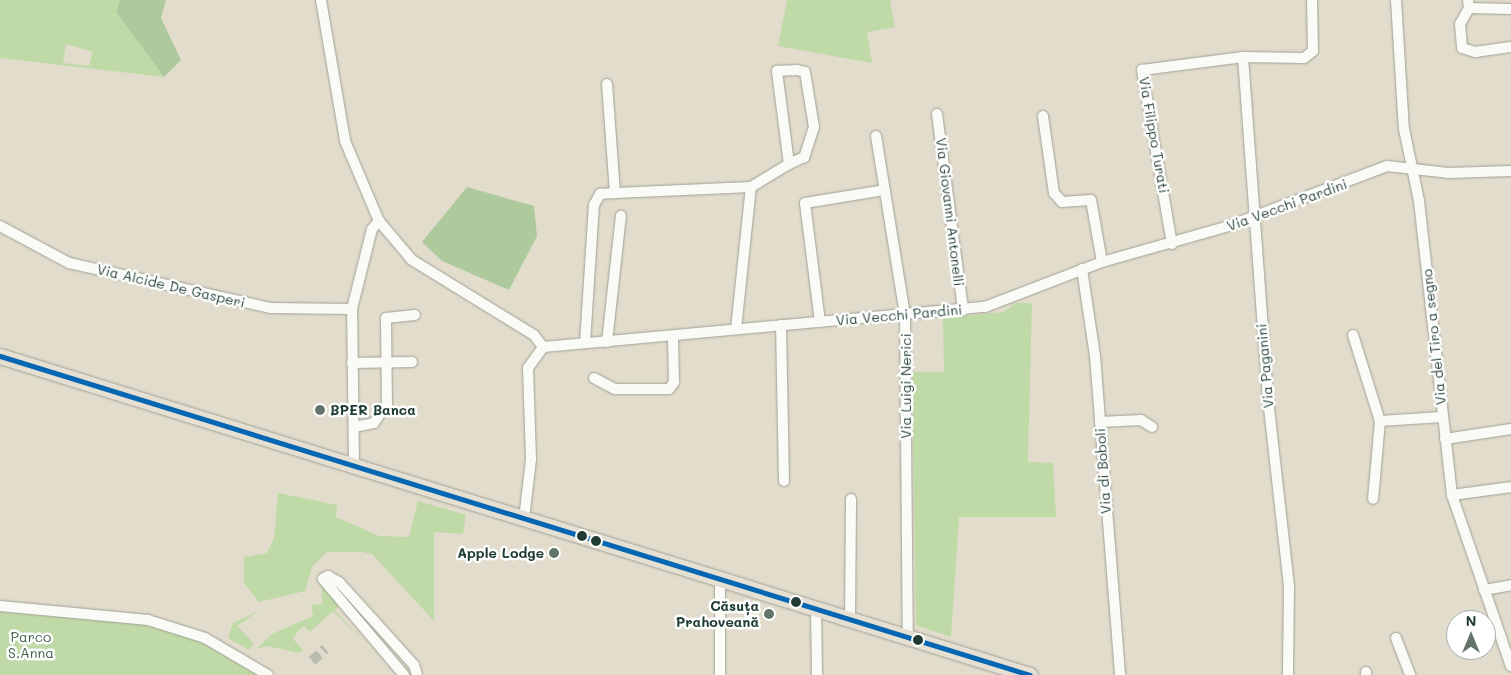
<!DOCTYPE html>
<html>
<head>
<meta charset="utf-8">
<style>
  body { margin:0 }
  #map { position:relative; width:1511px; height:675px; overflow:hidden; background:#e1dccb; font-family:Mali,sans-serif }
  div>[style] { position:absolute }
  .green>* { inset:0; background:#c0daa7 }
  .forest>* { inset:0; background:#aec99c }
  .street-tunnel>* { height:10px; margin-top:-5px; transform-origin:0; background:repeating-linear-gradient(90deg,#babcad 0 10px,transparent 0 15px) }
  .roads { filter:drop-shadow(0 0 1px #a0a196) drop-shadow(0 0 1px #a0a196) }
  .street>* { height:10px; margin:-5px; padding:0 5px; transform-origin:5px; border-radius:5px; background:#fafaf7 }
  .primary>* { height:15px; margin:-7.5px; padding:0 7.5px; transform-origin:7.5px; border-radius:7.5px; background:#e6e0d3 }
  .bus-1>* { height:5px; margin:-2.5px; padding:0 2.5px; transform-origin:2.5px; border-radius:2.5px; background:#0566b3 }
  .dots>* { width:14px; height:14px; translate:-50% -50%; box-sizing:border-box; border:2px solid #fff; border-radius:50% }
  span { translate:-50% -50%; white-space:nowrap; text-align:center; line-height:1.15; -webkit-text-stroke:5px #fff; paint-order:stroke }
  .street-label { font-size:14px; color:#1f3d34 }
  .poi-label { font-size:14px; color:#1f3d34; font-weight:700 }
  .left { translate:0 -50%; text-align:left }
  .right { translate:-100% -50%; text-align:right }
  .park-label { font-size:14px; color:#406449 }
  .north { position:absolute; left:1446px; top:610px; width:50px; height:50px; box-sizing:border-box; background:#fff; border:1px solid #a5b1ae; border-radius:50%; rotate:0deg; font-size:14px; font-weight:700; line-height:20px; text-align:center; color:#1f3d34 }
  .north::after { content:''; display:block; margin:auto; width:18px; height:22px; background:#637569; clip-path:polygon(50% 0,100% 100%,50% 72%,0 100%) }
</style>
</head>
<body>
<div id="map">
  <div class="green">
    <div style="clip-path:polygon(evenodd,0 0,120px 0,116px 12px,164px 77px,0 58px,0 0,66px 44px,93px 52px,89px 66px,63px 63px,66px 44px)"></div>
    <div style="clip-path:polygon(787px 0,890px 0,895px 27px,867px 32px,872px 63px,778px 46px)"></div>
    <div style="clip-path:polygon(1016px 303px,1032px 303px,1028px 462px,1053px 463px,1056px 517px,959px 517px,951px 637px,916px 625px,912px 372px,944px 372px,943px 318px,1003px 312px)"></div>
    <div style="clip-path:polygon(278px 493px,337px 505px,336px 517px,379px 536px,409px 537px,418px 501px,466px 515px,463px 534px,434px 532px,434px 621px,372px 554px,362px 552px,327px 552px,312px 567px,305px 591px,259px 602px,244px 583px,244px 557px,267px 553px,274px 538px)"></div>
    <div style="clip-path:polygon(321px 582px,340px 605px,335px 610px,360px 638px,333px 611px,310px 632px,304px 626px,298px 631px,293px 639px,303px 650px,300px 653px,267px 646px,256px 649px,272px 634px,313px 616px,311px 605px,322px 604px)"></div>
    <div style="clip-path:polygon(260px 610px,237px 626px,254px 643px,249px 650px,228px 638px,233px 623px)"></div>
    <div style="clip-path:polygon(0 612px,137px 623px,192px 637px,257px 675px,0 675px)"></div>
  </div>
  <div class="forest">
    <div style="clip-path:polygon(120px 0,166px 0,161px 18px,181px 60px,164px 77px,116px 12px)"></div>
    <div style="clip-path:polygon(467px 187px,534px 206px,537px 236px,509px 290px,442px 261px,422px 242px)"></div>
  </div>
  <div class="street-tunnel">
    <div style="left:312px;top:661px;width:18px;rotate:-43deg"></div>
  </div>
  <div class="roads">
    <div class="street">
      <div style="left:321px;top:0;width:143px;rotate:80.3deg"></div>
      <div style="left:345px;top:141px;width:87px;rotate:67deg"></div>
      <div style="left:379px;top:221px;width:51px;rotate:49.8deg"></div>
      <div style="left:412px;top:260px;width:143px;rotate:31.6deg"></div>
      <div style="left:534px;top:335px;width:15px;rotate:53deg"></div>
      <div style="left:1396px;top:0;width:129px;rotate:86.5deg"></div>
      <div style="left:1404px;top:129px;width:74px;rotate:78.2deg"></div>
      <div style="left:1419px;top:201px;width:296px;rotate:83.6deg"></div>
      <div style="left:1452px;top:495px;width:181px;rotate:71deg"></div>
      <div style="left:1468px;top:0;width:8px;rotate:83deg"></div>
      <div style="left:1469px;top:8px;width:18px;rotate:119deg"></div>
      <div style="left:1460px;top:24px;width:24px;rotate:85deg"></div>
      <div style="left:1462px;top:48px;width:14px;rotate:17deg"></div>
      <div style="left:1475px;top:52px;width:36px;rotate:-8deg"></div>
      <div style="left:1469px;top:8px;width:42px;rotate:1.4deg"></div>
      <div style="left:1243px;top:57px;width:343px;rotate:85.8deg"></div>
      <div style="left:1268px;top:399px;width:189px;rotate:83.6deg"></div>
      <div style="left:1289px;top:587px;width:88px;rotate:90.7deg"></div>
      <div style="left:607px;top:84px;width:109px;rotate:85.8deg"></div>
      <div style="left:615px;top:193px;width:136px;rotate:-2.5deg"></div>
      <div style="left:937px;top:114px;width:198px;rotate:82.4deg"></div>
      <div style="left:1043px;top:116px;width:78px;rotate:81.9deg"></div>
      <div style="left:1054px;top:193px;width:12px;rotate:48deg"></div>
      <div style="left:1062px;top:202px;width:29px;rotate:-4deg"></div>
      <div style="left:1091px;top:200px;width:63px;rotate:79.9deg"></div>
      <div style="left:876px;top:136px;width:182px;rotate:80.8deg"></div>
      <div style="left:905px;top:316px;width:321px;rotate:89.5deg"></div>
      <div style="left:0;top:226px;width:78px;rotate:28.2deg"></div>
      <div style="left:69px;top:263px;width:206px;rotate:12.6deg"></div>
      <div style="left:270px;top:308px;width:82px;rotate:0.7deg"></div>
      <div style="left:1172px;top:244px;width:177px;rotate:-99.8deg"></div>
      <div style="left:1142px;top:70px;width:102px;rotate:-7.3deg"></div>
      <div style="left:1243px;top:57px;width:61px;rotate:0.9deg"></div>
      <div style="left:1304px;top:58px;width:11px;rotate:-38deg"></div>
      <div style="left:1313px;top:51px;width:51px;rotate:-91.1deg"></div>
      <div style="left:1082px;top:269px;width:88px;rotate:81.5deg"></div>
      <div style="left:1095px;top:356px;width:320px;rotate:85.5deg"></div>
      <div style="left:820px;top:322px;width:120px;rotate:-97.2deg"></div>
      <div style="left:805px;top:203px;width:80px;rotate:-9.3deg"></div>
      <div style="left:781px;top:325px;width:156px;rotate:88.9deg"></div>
      <div style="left:736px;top:329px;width:143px;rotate:-84deg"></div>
      <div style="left:751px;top:187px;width:44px;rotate:-31.2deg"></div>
      <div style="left:789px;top:164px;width:94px;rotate:-97.4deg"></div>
      <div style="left:777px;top:71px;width:20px;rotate:-3deg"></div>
      <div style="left:797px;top:70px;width:8px;rotate:14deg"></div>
      <div style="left:805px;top:72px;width:56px;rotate:80.7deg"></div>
      <div style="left:814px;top:127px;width:32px;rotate:108deg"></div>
      <div style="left:804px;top:157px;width:17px;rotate:155deg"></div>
      <div style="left:1353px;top:335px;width:90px;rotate:72.6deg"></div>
      <div style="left:1380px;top:421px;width:78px;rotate:95.1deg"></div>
      <div style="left:607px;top:342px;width:127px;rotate:-83.7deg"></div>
      <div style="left:585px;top:343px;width:138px;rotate:-86.3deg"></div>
      <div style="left:594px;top:205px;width:13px;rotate:-61deg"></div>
      <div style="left:600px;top:194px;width:15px;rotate:-4deg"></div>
      <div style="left:352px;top:363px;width:60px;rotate:-1deg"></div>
      <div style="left:594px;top:378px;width:24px;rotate:28deg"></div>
      <div style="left:615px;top:389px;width:54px"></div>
      <div style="left:669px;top:389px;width:9px;rotate:-54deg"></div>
      <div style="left:674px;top:382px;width:45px;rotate:-91.3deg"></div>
      <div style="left:1380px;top:421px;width:62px;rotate:-3.7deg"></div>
      <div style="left:1100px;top:422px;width:41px;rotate:-2.8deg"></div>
      <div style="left:1141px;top:420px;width:13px;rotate:32deg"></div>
      <div style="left:354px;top:427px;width:20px;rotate:-11deg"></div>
      <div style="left:374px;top:423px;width:23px;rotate:-56deg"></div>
      <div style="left:387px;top:404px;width:86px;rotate:-90.7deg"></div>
      <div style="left:386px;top:318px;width:29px;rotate:-6deg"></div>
      <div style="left:1445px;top:439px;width:67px;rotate:-8.6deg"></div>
      <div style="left:354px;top:465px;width:156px;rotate:-90.7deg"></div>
      <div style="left:352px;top:309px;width:82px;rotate:-76deg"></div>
      <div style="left:372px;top:229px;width:11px;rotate:-49deg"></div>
      <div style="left:1452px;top:495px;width:60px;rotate:-7.7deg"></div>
      <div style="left:524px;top:519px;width:60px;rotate:-83.3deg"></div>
      <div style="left:531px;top:459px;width:91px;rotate:-91.9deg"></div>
      <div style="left:528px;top:368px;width:26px;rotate:-54deg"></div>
      <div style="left:543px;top:347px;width:444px;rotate:-5.2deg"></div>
      <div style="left:985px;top:307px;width:125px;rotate:-21deg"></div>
      <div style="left:1102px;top:262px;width:132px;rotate:-15.8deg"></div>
      <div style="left:1229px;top:226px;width:169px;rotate:-20.8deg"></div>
      <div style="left:1387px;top:166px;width:61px;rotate:6.5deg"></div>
      <div style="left:1448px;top:173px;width:63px;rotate:-1.8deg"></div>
      <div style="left:720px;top:579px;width:96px;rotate:90deg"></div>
      <div style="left:1484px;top:590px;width:27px;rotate:-10deg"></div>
      <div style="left:0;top:606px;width:149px;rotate:5.4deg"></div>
      <div style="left:148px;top:620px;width:60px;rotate:17.5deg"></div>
      <div style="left:205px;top:638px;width:73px;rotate:30.4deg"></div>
      <div style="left:816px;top:609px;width:66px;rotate:89.1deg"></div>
      <div style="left:850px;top:619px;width:120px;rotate:-89.5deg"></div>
      <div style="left:1396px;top:638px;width:40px;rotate:69deg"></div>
      <div style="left:1366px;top:672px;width:3px;rotate:90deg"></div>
      <div style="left:404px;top:675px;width:126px;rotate:-130.2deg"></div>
      <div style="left:323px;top:579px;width:6px;rotate:-31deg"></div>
      <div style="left:328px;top:576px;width:13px;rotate:29deg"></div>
      <div style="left:339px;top:582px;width:112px;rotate:47.9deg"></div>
      <div style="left:414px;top:665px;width:10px;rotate:73deg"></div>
    </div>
    <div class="primary">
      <div style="left:0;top:356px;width:1078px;rotate:17.21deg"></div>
    </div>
  </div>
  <div class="bus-1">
    <div style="left:0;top:356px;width:1078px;rotate:17.21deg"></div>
  </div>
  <div class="dots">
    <div style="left:320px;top:410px;background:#637569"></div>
    <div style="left:582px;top:536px;background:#1f3d34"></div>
    <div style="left:596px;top:541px;background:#1f3d34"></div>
    <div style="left:554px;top:553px;background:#637569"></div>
    <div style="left:796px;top:602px;background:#1f3d34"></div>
    <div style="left:769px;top:614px;background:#637569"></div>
    <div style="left:918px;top:640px;background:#1f3d34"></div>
  </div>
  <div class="street-label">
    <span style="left:1154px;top:135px;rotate:80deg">Via Filippo Turati</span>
    <span style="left:1287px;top:205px;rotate:-20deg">Via Vecchi Pardini</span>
    <span style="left:950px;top:212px;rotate:83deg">Via Giovanni Antonelli</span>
    <span style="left:171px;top:286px;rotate:13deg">Via Alcide De Gasperi</span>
    <span style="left:899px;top:315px;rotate:-5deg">Via Vecchi Pardini</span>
    <span style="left:1434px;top:337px;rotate:-96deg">Via del Tiro a segno</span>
    <span style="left:1265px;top:366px;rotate:-95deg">Via Paganini</span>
    <span style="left:906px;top:386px;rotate:-90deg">Via Luigi Nerici</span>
    <span style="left:1103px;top:471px;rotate:-94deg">Via di Boboli</span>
  </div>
  <div class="poi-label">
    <span class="left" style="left:330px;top:410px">BPER Banca</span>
    <span class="right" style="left:544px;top:553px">Apple Lodge</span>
    <span class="right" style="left:759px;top:614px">Căsuța<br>Prahoveană</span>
  </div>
  <div class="park-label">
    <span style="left:31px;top:645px">Parco<br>S.Anna</span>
  </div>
  <div class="north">N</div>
</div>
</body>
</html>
